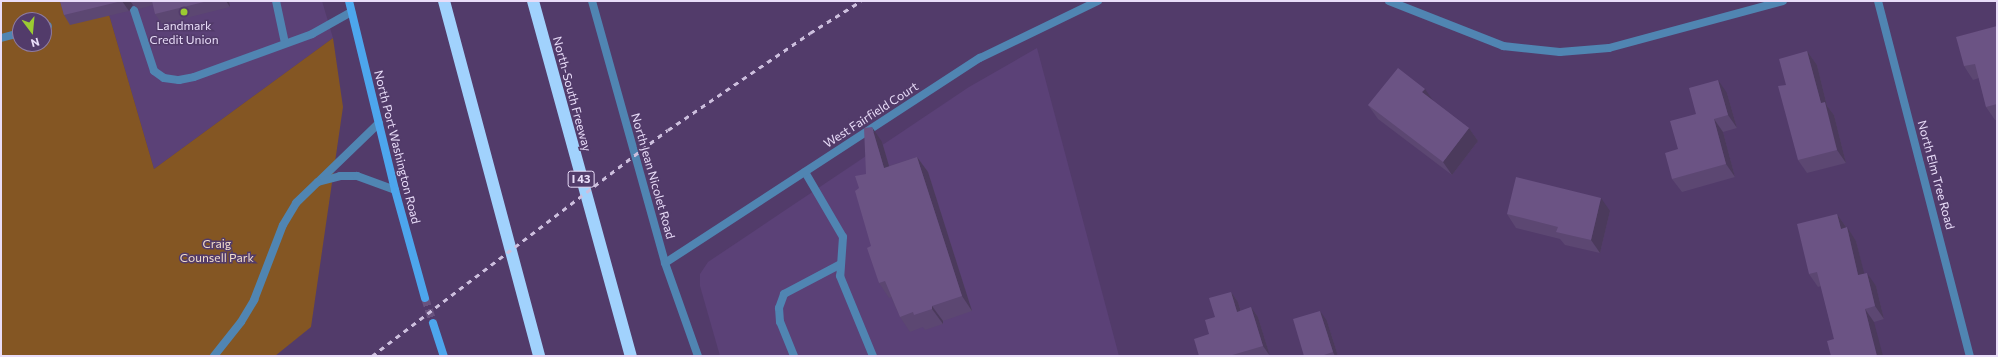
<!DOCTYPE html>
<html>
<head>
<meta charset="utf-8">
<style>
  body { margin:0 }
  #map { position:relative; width:1998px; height:357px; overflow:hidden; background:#523b6a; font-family:Commissioner,sans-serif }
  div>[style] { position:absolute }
  .built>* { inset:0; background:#5b4177 }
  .green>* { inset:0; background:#845623 }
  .secondary-tunnel>* { height:8px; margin-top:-4px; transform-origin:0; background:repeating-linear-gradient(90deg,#69537f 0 8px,transparent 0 12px) }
  .service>* { height:8px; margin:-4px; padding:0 4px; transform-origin:4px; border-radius:4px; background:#5085b2 }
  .minor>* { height:8px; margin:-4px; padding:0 4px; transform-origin:4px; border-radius:4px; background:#5085b2 }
  .secondary>* { height:8px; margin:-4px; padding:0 4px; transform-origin:4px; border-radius:4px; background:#4da6ed }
  .motorway>* { height:12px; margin:-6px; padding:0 6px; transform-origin:6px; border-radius:6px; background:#a1d2fd }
  .rail>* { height:3px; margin-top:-1.5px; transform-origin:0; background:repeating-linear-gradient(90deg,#cdbfde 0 5px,transparent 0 10px) }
  .wall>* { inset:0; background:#5c4772 }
  .shaded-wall>* { inset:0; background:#4b3a5c }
  .building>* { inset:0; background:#6b5384 }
  .dots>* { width:11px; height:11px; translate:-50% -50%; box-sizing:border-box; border:2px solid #523b6a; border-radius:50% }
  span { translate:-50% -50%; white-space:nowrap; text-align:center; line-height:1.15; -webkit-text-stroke:3px #523b6a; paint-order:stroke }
  .shield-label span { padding:1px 3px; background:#523b6a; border:1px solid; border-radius:3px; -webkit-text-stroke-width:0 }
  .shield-label { font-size:11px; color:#e9ddf9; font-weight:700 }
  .poi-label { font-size:12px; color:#e9ddf9 }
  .street-label { font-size:12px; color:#e9ddf9 }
  .park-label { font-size:12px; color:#f0dcc9 }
  .frame { position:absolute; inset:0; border:2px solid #e9ddf9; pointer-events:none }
  .north { position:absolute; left:12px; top:12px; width:40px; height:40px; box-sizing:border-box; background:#523b6a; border:1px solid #8e7ca3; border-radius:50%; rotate:164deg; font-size:11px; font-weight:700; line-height:16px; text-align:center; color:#e9ddf9 }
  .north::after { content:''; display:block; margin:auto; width:14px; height:18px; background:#9bcb32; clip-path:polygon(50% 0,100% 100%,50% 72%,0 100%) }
</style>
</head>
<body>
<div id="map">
  <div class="built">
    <div style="clip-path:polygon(105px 1px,322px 1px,333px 38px,154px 169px)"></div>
    <div style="clip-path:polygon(1037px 48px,1119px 356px,720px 356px,700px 286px,700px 274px,708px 262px,969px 87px)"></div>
  </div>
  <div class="green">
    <div style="clip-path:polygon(evenodd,1px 1px,105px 1px,154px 169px,333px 38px,343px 107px,311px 327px,275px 356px,1px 356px,1px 1px,20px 20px,44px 20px,44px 44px,20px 44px,20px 20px)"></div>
  </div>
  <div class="secondary-tunnel">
    <div style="left:425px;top:298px;width:26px;rotate:72deg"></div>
  </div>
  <div class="service">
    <div style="left:276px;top:1px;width:43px;rotate:77.9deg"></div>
    <div style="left:134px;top:10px;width:64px;rotate:71.8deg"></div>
    <div style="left:154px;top:71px;width:12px;rotate:35deg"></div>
    <div style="left:164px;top:78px;width:15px;rotate:8deg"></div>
    <div style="left:179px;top:80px;width:15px;rotate:-11deg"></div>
    <div style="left:194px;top:77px;width:126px;rotate:-20deg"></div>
    <div style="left:312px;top:34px;width:45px;rotate:-29.4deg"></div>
    <div style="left:44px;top:27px;width:4px;rotate:-14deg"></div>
    <div style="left:1px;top:38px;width:20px;rotate:-15deg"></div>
    <div style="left:379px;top:123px;width:85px;rotate:136deg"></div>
    <div style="left:318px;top:182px;width:23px;rotate:-15deg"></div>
    <div style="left:340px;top:176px;width:17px"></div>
    <div style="left:357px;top:176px;width:40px;rotate:20.2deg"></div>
    <div style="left:805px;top:172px;width:75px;rotate:59.7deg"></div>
    <div style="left:843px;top:237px;width:39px;rotate:94deg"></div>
    <div style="left:840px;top:276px;width:87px;rotate:67.6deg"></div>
    <div style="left:214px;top:356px;width:43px;rotate:-51.5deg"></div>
    <div style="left:241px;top:322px;width:26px;rotate:-59deg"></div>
    <div style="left:254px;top:300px;width:80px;rotate:-68.9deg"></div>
    <div style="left:283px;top:225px;width:26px;rotate:-59deg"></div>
    <div style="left:296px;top:203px;width:30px;rotate:-44deg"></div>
    <div style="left:794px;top:356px;width:37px;rotate:-112deg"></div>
    <div style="left:780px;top:322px;width:14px;rotate:-94deg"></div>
    <div style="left:779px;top:308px;width:15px;rotate:-70deg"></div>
    <div style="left:784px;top:294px;width:64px;rotate:-27.8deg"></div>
  </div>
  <div class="minor">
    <div style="left:592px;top:1px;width:272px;rotate:74.4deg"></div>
    <div style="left:665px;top:263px;width:99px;rotate:70.5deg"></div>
    <div style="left:1389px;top:1px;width:123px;rotate:21.5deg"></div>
    <div style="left:1503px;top:46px;width:57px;rotate:6deg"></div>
    <div style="left:1560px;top:52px;width:49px;rotate:-4.7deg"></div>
    <div style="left:1609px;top:48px;width:180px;rotate:-15.1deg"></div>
    <div style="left:1878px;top:1px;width:367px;rotate:75.5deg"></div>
    <div style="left:665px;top:263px;width:376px;rotate:-33.1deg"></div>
    <div style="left:980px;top:58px;width:131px;rotate:-25.8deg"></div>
  </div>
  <div class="secondary">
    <div style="left:349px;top:1px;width:195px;rotate:76.3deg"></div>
    <div style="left:395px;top:190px;width:112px;rotate:74.5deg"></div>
    <div style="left:433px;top:323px;width:35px;rotate:72deg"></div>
  </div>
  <div class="motorway">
    <div style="left:444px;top:1px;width:367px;rotate:75deg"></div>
    <div style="left:533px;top:1px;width:368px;rotate:74.6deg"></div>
  </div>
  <div class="rail">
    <div style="left:372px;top:356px;width:372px;rotate:-37.4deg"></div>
    <div style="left:668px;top:130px;width:172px;rotate:-34.3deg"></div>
    <div style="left:810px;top:33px;width:60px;rotate:-32.1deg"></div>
  </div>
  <div class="wall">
    <div style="clip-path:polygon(60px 1px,229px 1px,230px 7px,162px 24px,155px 14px,153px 5px,139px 9px,133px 5px,129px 11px,70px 25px,64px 15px)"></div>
    <div style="clip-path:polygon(1997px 26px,1997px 120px,1995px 120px,1986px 107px,1979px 78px,1973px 80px,1964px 66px)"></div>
    <div style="clip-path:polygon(1807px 51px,1817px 65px,1827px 106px,1834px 115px,1846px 163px,1807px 173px,1798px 160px)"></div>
    <div style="clip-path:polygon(1727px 93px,1737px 128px,1723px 132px,1735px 177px,1682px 192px,1672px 179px,1678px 149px,1696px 114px)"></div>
    <div style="clip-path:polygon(1432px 100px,1469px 128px,1478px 141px,1452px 175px,1378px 119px,1368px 105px)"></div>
    <div style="clip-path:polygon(882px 142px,889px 166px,917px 157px,928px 172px,972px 311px,943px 321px,943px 324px,925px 330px,923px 327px,910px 332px,900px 317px,891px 297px,889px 298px,879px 283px,859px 188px)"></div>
    <div style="clip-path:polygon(1610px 211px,1600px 253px,1565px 245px,1560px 239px,1516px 228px,1507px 214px)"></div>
    <div style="clip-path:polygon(1837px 214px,1856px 241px,1864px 274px,1876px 286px,1884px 319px,1874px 322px,1834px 339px,1821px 286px,1818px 287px,1809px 274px)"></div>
    <div style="clip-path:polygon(1231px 292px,1238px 302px,1241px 311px,1251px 307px,1258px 317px,1270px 356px,1199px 356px,1209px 334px,1215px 317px)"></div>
    <div style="clip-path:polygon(1327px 321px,1338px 356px,1304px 356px)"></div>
  </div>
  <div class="shaded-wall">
    <div style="clip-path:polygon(122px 1px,130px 1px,133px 5px,129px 11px)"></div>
    <div style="clip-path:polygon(226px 1px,229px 1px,230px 7px)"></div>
    <div style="clip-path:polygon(1807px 51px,1817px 65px,1827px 106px,1834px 115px,1846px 163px,1837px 150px,1821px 103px)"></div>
    <div style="clip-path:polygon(1718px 80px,1727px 93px,1737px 128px,1728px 115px)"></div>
    <div style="clip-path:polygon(1425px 89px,1434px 102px,1422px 92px)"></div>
    <div style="clip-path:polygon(1714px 119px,1723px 132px,1735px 177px,1726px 164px)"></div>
    <div style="clip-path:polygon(872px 127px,882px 142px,894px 183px,884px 168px)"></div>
    <div style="clip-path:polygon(1469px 128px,1478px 141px,1452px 175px,1443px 162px)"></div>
    <div style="clip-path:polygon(917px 157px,928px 172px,972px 311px,962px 296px)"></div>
    <div style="clip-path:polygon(1601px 198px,1610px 211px,1600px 253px,1591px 240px)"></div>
    <div style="clip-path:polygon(1837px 214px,1846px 227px,1850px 242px,1841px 229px)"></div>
    <div style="clip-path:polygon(1847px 227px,1856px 241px,1868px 288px,1858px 275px)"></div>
    <div style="clip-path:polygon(1867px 273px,1876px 286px,1884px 319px,1875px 306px)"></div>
    <div style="clip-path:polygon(1231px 292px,1238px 302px,1244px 322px,1237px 312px)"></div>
    <div style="clip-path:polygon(932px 306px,943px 321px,943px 324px,932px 309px)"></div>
    <div style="clip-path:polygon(1251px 307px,1258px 317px,1270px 356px,1263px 346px)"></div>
    <div style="clip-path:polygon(1865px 309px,1874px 322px,1883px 356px,1877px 356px)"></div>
    <div style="clip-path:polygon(1320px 311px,1327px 321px,1338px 356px,1335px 356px,1333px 352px)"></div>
  </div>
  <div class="building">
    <div style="clip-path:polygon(60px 1px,122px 1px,64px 15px)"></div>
    <div style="clip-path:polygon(152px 1px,208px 1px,155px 14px)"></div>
    <div style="clip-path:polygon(1997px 26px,1997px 104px,1986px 107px,1975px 64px,1964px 66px,1956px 37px)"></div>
    <div style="clip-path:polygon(1807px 51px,1821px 103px,1825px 102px,1837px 150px,1798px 160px,1778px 86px,1786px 85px,1779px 59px)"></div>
    <div style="clip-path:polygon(1398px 68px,1425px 89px,1422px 92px,1469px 128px,1443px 162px,1368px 105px)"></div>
    <div style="clip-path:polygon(1718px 80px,1728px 115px,1714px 119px,1726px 164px,1672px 179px,1665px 153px,1678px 149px,1670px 121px,1696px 114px,1689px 88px)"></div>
    <div style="clip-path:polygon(872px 127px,884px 168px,917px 157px,962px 296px,932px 306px,932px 309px,914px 315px,913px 312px,900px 317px,885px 281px,879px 283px,867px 248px,871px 246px,855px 191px,859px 188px,855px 176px,866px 174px,864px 128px)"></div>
    <div style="clip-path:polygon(1516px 177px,1601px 198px,1591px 240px,1556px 232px,1558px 227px,1507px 214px)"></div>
    <div style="clip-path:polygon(1837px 214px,1841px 229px,1847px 227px,1858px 275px,1867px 273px,1875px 306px,1865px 309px,1877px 356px,1831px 356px,1827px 341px,1834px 339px,1817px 272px,1809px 274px,1797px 224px)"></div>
    <div style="clip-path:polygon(1231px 292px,1237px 312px,1251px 307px,1263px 346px,1229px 356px,1199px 356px,1194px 339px,1209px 334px,1205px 320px,1215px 317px,1209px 298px)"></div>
    <div style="clip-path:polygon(1320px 311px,1333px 352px,1321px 356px,1304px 356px,1293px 319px)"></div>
  </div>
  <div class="dots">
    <div style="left:184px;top:12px;background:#9bcb32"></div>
  </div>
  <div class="shield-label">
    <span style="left:581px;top:179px">I 43</span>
  </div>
  <div class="poi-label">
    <span style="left:184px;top:33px">Landmark<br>Credit Union</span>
  </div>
  <div class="street-label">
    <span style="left:572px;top:94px;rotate:75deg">North-South Freeway</span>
    <span style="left:871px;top:115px;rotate:-33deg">West Fairfield Court</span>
    <span style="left:397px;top:147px;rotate:76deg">North Port Washington Road</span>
    <span style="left:1936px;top:175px;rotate:75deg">North Elm Tree Road</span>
    <span style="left:653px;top:176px;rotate:74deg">North Jean Nicolet Road</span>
  </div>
  <div class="park-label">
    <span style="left:217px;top:251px">Craig<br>Counsell Park</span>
  </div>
  <div class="frame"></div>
  <div class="north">N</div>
</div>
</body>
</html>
